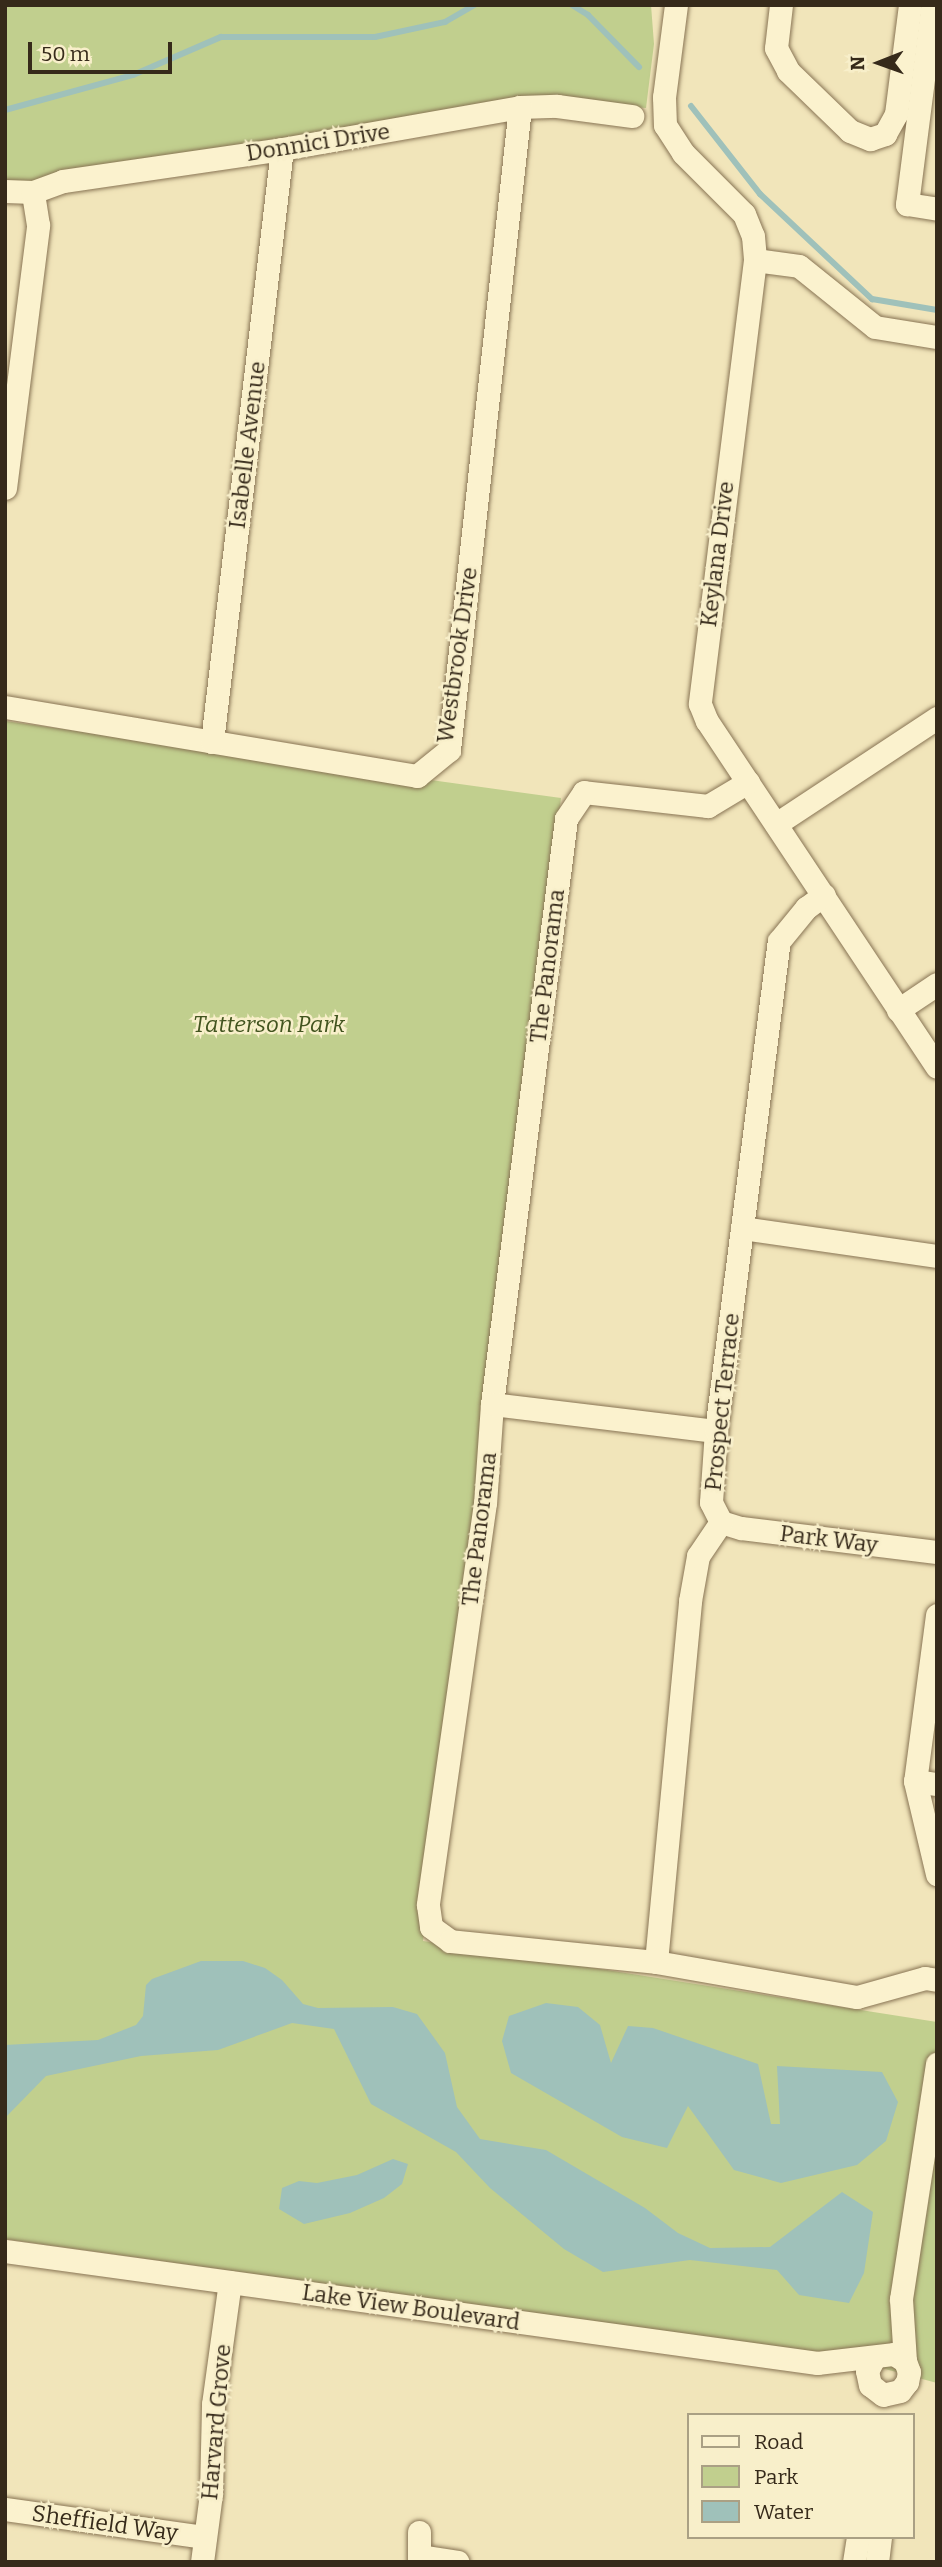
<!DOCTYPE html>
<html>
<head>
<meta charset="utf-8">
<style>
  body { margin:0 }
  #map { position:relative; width:942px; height:2567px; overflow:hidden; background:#f1e5ba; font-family:Bitter,serif }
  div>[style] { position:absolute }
  .green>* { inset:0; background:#c1cf8e }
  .water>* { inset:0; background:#9fc1ba }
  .stream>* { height:6px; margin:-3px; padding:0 3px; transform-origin:3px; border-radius:3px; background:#9fc1ba }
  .roads { filter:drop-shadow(0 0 2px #887454) drop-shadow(0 0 2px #887454) }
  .street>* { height:23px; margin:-11.5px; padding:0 11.5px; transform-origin:11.5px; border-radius:11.5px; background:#fbf2ce }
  span { translate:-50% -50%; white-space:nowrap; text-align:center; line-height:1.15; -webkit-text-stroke:5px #f8efca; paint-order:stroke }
  .street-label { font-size:23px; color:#362a1a }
  .park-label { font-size:23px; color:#42541f; font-style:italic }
  .frame { position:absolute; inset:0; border:7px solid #362a1a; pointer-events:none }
  .legend { position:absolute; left:687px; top:2413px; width:228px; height:126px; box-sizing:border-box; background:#f8efca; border:2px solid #aaa084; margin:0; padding:9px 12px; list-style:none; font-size:21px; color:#362a1a }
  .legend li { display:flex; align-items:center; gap:14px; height:35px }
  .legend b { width:35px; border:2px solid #aaa084 }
  .north { position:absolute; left:844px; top:28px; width:70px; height:70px; -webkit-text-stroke:5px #f8efca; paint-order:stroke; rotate:269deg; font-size:19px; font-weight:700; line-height:28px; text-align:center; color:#362a1a }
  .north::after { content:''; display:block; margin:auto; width:24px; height:32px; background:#362a1a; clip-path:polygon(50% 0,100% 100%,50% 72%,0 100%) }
  .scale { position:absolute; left:28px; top:42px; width:144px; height:32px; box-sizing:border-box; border:4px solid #362a1a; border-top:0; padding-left:9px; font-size:21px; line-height:24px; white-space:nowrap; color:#362a1a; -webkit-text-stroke:5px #f8efca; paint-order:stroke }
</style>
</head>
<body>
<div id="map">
  <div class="green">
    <div style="clip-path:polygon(5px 5px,651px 5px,654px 44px,646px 108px,541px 98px,32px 184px,5px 181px)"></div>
    <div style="clip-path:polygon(5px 721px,561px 798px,423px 1941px,937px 2022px,937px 2383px,837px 2356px,5px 2239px)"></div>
  </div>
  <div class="water">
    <div style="clip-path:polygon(201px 1961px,243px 1961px,265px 1968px,282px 1980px,303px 2004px,318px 2008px,393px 2007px,417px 2014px,445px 2053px,457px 2107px,480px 2139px,546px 2150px,645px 2208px,678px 2233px,710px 2248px,770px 2247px,842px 2192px,873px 2212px,864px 2273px,849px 2303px,799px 2295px,777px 2270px,690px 2260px,603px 2272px,564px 2249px,490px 2188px,456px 2152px,371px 2104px,334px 2029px,292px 2023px,218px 2050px,141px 2056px,46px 2076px,5px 2118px,5px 2045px,98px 2040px,136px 2025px,143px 2016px,146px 1985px,152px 1979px)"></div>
    <div style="clip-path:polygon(546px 2003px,578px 2007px,600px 2025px,611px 2063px,628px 2026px,653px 2028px,758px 2064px,771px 2124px,780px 2124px,777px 2066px,882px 2072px,898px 2102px,886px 2141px,857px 2165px,781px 2183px,734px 2170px,688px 2106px,667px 2148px,622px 2137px,511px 2073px,502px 2041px,509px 2016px)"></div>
    <div style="clip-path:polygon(393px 2159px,408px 2164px,402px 2184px,384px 2198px,350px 2213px,304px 2224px,279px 2209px,282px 2188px,299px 2181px,317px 2183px,357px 2175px)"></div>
  </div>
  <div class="stream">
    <div style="left:572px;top:5px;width:19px;rotate:32deg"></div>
    <div style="left:588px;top:15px;width:73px;rotate:45.6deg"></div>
    <div style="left:691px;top:106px;width:112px;rotate:51.9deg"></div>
    <div style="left:760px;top:194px;width:154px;rotate:43.2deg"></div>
    <div style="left:872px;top:299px;width:66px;rotate:9.6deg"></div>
    <div style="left:5px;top:110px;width:133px;rotate:-15.3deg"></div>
    <div style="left:133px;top:75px;width:96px;rotate:-23.4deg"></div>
    <div style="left:221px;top:37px;width:154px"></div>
    <div style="left:375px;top:37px;width:72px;rotate:-12.1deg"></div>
    <div style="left:445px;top:22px;width:34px;rotate:-30deg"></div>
  </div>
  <div class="roads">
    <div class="street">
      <div style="left:676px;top:5px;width:93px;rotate:97.4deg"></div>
      <div style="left:664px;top:97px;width:28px;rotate:88deg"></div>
      <div style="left:665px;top:125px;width:33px;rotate:57deg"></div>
      <div style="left:683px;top:153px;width:86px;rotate:45deg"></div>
      <div style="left:744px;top:214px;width:24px;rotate:68deg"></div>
      <div style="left:753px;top:236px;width:24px;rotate:85deg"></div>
      <div style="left:755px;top:260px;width:447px;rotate:97.1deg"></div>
      <div style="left:700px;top:704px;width:18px;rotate:68deg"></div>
      <div style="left:707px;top:721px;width:415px;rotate:56.4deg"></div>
      <div style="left:781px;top:5px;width:43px;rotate:96.6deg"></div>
      <div style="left:776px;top:48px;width:26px;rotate:62deg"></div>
      <div style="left:788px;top:71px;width:86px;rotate:44.1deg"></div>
      <div style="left:850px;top:131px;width:22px;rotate:22deg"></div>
      <div style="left:870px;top:139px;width:16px;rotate:-18deg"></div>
      <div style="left:885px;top:134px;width:23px;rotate:-61deg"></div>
      <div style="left:896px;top:114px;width:110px;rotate:-82.7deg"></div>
      <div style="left:932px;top:9px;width:197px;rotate:97.3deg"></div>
      <div style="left:907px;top:204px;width:30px;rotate:9deg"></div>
      <div style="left:5px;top:191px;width:28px;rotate:2deg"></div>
      <div style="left:33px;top:192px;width:32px;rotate:-20deg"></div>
      <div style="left:63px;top:181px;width:221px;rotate:-8.3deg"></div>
      <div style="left:282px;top:149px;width:242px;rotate:-10deg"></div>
      <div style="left:520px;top:107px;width:37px;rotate:-2deg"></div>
      <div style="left:557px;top:106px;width:76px;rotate:7.6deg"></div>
      <div style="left:755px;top:260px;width:44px;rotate:7.8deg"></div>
      <div style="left:799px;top:266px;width:97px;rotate:38.8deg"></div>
      <div style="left:875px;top:327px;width:63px;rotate:9.2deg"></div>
      <div style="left:5px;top:488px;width:265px;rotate:-82.8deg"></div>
      <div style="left:38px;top:225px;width:33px;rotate:-99deg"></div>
      <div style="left:5px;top:707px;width:418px;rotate:9.5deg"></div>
      <div style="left:417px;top:776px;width:41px;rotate:-39.1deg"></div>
      <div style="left:449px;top:750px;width:647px;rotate:-83.7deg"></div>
      <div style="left:212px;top:742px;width:597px;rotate:-83.27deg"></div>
      <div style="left:748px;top:782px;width:47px;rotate:149deg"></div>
      <div style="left:708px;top:806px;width:125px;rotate:-173.6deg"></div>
      <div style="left:584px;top:792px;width:32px;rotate:124deg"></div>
      <div style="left:566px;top:819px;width:590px;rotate:97.21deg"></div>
      <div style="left:492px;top:1404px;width:99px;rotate:94deg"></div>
      <div style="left:485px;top:1503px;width:406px;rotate:98.1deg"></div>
      <div style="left:428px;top:1905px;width:22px;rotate:82deg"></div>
      <div style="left:431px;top:1927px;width:24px;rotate:36deg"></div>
      <div style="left:450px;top:1941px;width:207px;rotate:5.8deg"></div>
      <div style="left:656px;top:1962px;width:204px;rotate:9.9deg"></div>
      <div style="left:857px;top:1997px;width:71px;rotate:-15.6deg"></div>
      <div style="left:925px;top:1978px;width:12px;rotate:9deg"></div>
      <div style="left:776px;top:824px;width:193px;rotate:-33.4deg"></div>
      <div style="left:898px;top:1010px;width:47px;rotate:-33.7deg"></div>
      <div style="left:742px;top:1228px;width:197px;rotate:8.2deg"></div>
      <div style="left:492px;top:1404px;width:226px;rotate:6.9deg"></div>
      <div style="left:721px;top:1522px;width:21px;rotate:17deg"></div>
      <div style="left:741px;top:1528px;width:197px;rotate:7deg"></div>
      <div style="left:937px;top:1615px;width:167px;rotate:97.5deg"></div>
      <div style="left:915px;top:1781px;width:96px;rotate:76.7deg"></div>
      <div style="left:915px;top:1781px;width:22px;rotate:8deg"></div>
      <div style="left:656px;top:1962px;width:363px;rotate:-84.6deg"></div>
      <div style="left:690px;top:1601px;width:46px;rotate:-79.9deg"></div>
      <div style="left:698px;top:1556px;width:41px;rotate:-55.9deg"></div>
      <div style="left:721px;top:1522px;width:22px;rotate:-117deg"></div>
      <div style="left:711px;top:1502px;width:71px;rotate:-86deg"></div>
      <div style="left:716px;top:1431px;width:494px;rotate:-82.7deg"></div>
      <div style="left:779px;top:941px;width:43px;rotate:-50.7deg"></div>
      <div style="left:806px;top:908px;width:22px;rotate:-36deg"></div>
      <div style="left:5px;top:2251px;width:820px;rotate:7.85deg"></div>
      <div style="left:817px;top:2363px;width:78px;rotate:-6.7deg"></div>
      <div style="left:894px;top:2354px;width:13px;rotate:32deg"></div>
      <div style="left:905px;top:2361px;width:12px;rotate:70deg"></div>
      <div style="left:909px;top:2372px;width:10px;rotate:101deg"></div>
      <div style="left:907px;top:2382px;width:11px;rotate:128deg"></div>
      <div style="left:900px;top:2391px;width:17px;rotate:167deg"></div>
      <div style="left:883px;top:2395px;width:16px;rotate:-142deg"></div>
      <div style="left:870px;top:2385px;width:14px;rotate:-102deg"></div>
      <div style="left:867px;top:2371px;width:15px;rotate:-62deg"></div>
      <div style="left:905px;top:2361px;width:62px;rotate:-93.7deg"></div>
      <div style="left:901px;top:2299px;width:238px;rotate:-81.3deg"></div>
      <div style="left:5px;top:2509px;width:202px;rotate:8deg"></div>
      <div style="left:419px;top:2532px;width:30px;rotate:90deg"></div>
      <div style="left:420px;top:2556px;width:38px;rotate:9deg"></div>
      <div style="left:202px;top:2562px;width:69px;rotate:-82.5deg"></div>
      <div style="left:211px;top:2494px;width:90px;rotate:-88.7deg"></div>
      <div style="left:213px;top:2404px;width:123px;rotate:-82.1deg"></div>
      <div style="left:854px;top:2562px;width:25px;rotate:-81deg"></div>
      <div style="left:877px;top:2562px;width:25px;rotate:-83deg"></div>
    </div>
  </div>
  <div class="street-label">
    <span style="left:318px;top:142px;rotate:-9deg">Donnici Drive</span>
    <span style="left:247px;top:445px;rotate:-83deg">Isabelle Avenue</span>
    <span style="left:717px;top:554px;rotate:-83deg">Keylana Drive</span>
    <span style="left:457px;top:655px;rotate:-82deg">Westbrook Drive</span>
    <span style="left:547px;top:966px;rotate:-83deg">The Panorama</span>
    <span style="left:722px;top:1402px;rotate:-84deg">Prospect Terrace</span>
    <span style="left:479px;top:1529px;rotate:-83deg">The Panorama</span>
    <span style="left:829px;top:1539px;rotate:7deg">Park Way</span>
    <span style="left:411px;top:2307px;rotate:8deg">Lake View Boulevard</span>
    <span style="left:216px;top:2422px;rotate:-85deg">Harvard Grove</span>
    <span style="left:105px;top:2523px;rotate:8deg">Sheffield Way</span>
  </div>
  <div class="park-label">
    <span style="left:269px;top:1024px">Tatterson Park</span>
  </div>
  <div class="frame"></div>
  <ul class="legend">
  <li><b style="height:9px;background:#fbf2ce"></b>Road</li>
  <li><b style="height:19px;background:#c1cf8e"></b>Park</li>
  <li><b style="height:19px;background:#9fc1ba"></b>Water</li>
  </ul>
  <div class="north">N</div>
  <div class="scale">50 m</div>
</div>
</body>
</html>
